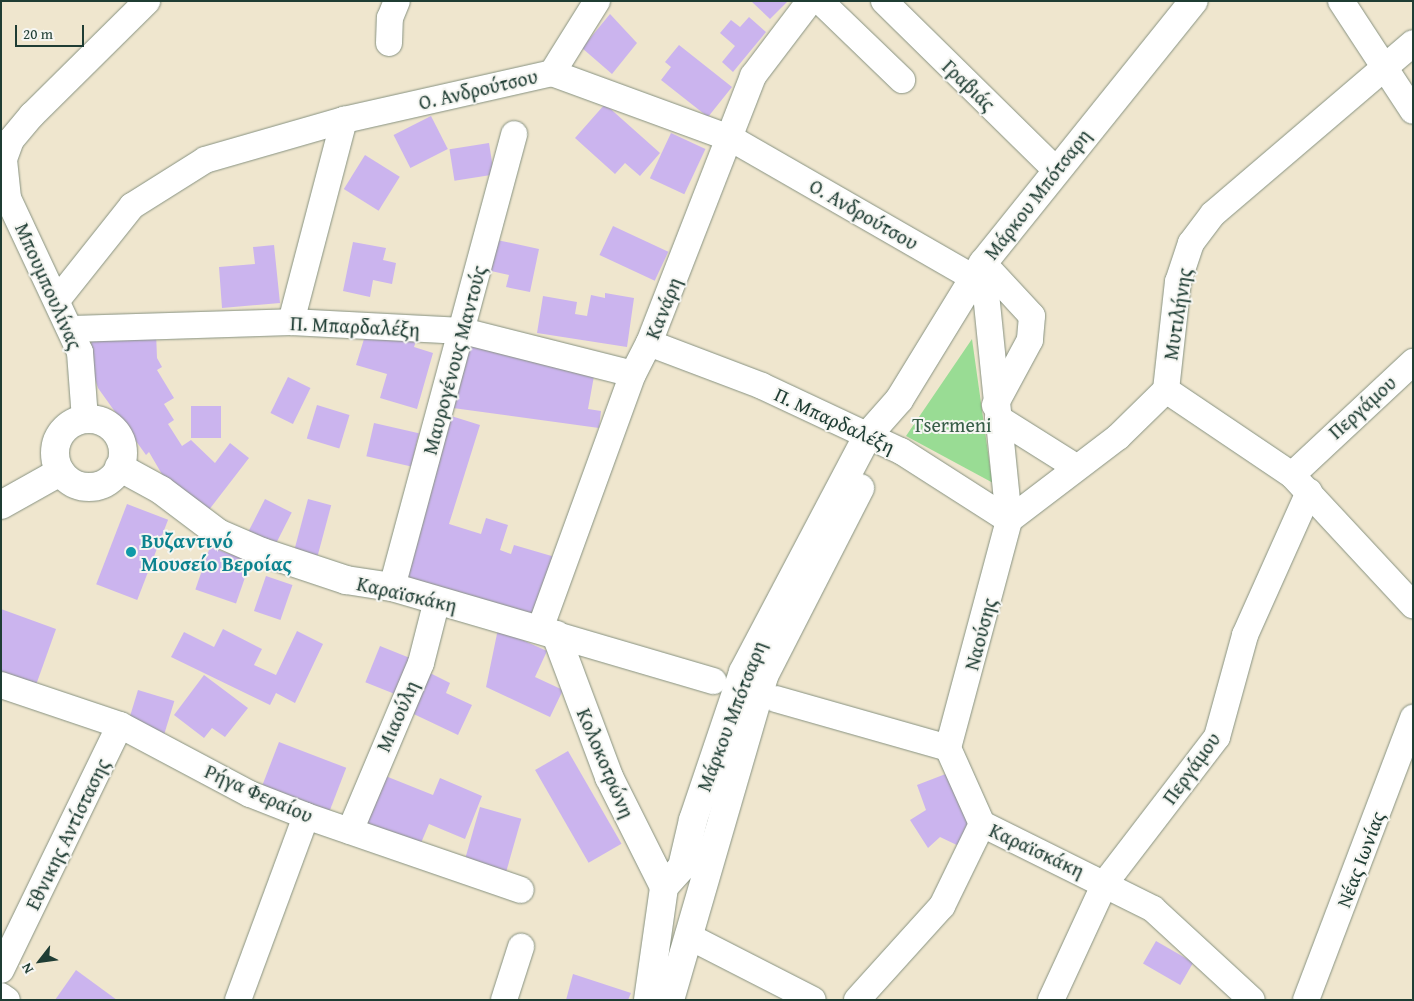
<!DOCTYPE html>
<html>
<head>
<meta charset="utf-8">
<style>
  body { margin:0 }
  #map { position:relative; width:1414px; height:1001px; overflow:hidden; background:#efe6ce; font-family:"Gentium Book Plus",serif }
  div>[style] { position:absolute }
  .green>* { inset:0; background:#99dc94 }
  .building>* { inset:0; background:#cbb4ee; transform-origin:0 0 }
  .roads { filter:drop-shadow(0 0 1px #879281) drop-shadow(0 0 1px #879281) }
  .minor>* { height:26px; margin:-13px; padding:0 13px; transform-origin:13px; border-radius:13px; background:#fff }
  .tertiary>* { height:28px; margin:-14px; padding:0 14px; transform-origin:14px; border-radius:14px; background:#fff }
  .tertiary>.ring { margin:-14px; padding:0; box-sizing:content-box; background:none; border:28px solid #fff; border-radius:50% }
  .dots>* { width:14px; height:14px; translate:-50% -50%; box-sizing:border-box; border:2px solid #f6f6f2; border-radius:50% }
  span { translate:-50% -50%; white-space:nowrap; text-align:center; line-height:1.15; -webkit-text-stroke:4px #f6f6f2; paint-order:stroke }
  .street-label { font-size:20px; color:#1f3d34 }
  .park-label { font-size:20px; color:#375d47 }
  .culture-label { font-size:20px; color:#0d838f; font-weight:700 }
  .left { translate:0 -50%; text-align:left }
  .frame { position:absolute; inset:0; border:2px solid #1f3d34; pointer-events:none }
  .north { position:absolute; left:15px; top:936px; width:50px; height:50px; -webkit-text-stroke:4px #f6f6f2; paint-order:stroke; rotate:240deg; font-size:14px; font-weight:700; line-height:20px; text-align:center; color:#1f3d34 }
  .north::after { content:''; display:block; margin:auto; width:18px; height:22px; background:#1f3d34; clip-path:polygon(50% 0,100% 100%,50% 72%,0 100%) }
  .scale { position:absolute; left:15px; top:25px; width:69px; height:22px; box-sizing:border-box; border:2px solid #1f3d34; border-top:0; padding-left:6px; font-size:15px; line-height:18px; white-space:nowrap; color:#1f3d34; -webkit-text-stroke:4px #f6f6f2; paint-order:stroke }
</style>
</head>
<body>
<div id="map">
  <div class="green">
    <div style="clip-path:polygon(972px 339px,991px 474px,995px 484px,906px 436px)"></div>
  </div>
  <div class="building">
    <div style="clip-path:polygon(751px 1px,788px 1px,770px 19px)"></div>
    <div style="clip-path:polygon(610px 14px,637px 43px,612px 74px,582px 48px)"></div>
    <div style="clip-path:polygon(749px 17px,766px 32px,733px 72px,722px 62px,735px 46px,720px 33px,731px 20px,740px 27px)"></div>
    <div style="clip-path:polygon(679px 45px,732px 87px,708px 117px,661px 80px,671px 67px,665px 62px)"></div>
    <div style="clip-path:polygon(605px 104px,660px 153px,640px 176px,625px 163px,615px 174px,575px 138px)"></div>
    <div style="left:431px;top:116px;width:37px;height:42px;rotate:63deg"></div>
    <div style="left:671px;top:133px;width:38px;height:50px;rotate:25deg"></div>
    <div style="left:489px;top:143px;width:32px;height:40px;rotate:81deg"></div>
    <div style="left:365px;top:155px;width:41px;height:40px;rotate:32deg"></div>
    <div style="left:613px;top:226px;width:61px;height:32px;rotate:25deg"></div>
    <div style="clip-path:polygon(497px 240px,539px 249px,530px 292px,506px 287px,509px 275px,491px 271px)"></div>
    <div style="clip-path:polygon(353px 242px,386px 248px,383px 260px,396px 263px,392px 284px,373px 280px,370px 297px,343px 291px)"></div>
    <div style="clip-path:polygon(274px 245px,280px 303px,222px 308px,219px 267px,255px 264px,253px 247px)"></div>
    <div style="clip-path:polygon(605px 293px,634px 298px,627px 347px,537px 333px,543px 296px,577px 302px,575px 314px,587px 316px,591px 295px,605px 298px)"></div>
    <div style="clip-path:polygon(368px 326px,416px 341px,414px 347px,433px 353px,417px 409px,380px 398px,387px 374px,356px 365px)"></div>
    <div style="clip-path:polygon(156px 332px,157px 358px,162px 367px,157px 370px,174px 398px,164px 404px,174px 420px,168px 424px,182px 446px,191px 440px,215px 463px,230px 443px,249px 458px,205px 515px,163px 476px,149px 452px,146px 455px,98px 388px,92px 370px,91px 333px)"></div>
    <div style="clip-path:polygon(463px 343px,596px 365px,588px 409px,601px 411px,599px 428px,453px 408px)"></div>
    <div style="left:288px;top:377px;width:25px;height:40px;rotate:26deg"></div>
    <div style="left:317px;top:405px;width:34px;height:35px;rotate:17deg"></div>
    <div style="left:191px;top:406px;width:30px;height:32px"></div>
    <div style="clip-path:polygon(448px 415px,480px 425px,449px 524px,481px 534px,486px 518px,508px 525px,500px 550px,511px 554px,514px 545px,555px 557px,536px 619px,399px 576px)"></div>
    <div style="left:374px;top:423px;width:46px;height:34px;rotate:13deg"></div>
    <div style="left:265px;top:499px;width:30px;height:36px;rotate:27deg"></div>
    <div style="left:308px;top:499px;width:24px;height:52px;rotate:15deg"></div>
    <div style="left:127px;top:504px;width:44px;height:86px;rotate:21deg"></div>
    <div style="left:210px;top:547px;width:43px;height:45px;rotate:19deg"></div>
    <div style="left:266px;top:576px;width:28px;height:37px;rotate:19deg"></div>
    <div style="clip-path:polygon(1px 609px,56px 629px,36px 685px,1px 672px)"></div>
    <div style="clip-path:polygon(223px 629px,262px 649px,254px 665px,276px 675px,297px 631px,323px 644px,295px 703px,276px 693px,270px 705px,171px 657px,184px 632px,214px 647px)"></div>
    <div style="clip-path:polygon(498px 629px,547px 651px,535px 677px,563px 690px,550px 717px,486px 687px)"></div>
    <div style="left:380px;top:646px;width:35px;height:39px;rotate:22deg"></div>
    <div style="clip-path:polygon(430px 673px,450px 683px,446px 693px,472px 705px,458px 735px,401px 708px)"></div>
    <div style="clip-path:polygon(204px 675px,248px 708px,225px 737px,212px 728px,204px 738px,174px 715px)"></div>
    <div style="left:138px;top:690px;width:38px;height:37px;rotate:17deg"></div>
    <div style="left:279px;top:742px;width:72px;height:52px;rotate:21deg"></div>
    <div style="left:568px;top:751px;width:107px;height:38px;rotate:60deg"></div>
    <div style="clip-path:polygon(956px 770px,973px 816px,961px 847px,940px 837px,928px 848px,910px 820px,926px 810px,917px 785px)"></div>
    <div style="clip-path:polygon(378px 773px,433px 795px,440px 778px,482px 796px,465px 839px,429px 824px,418px 850px,357px 826px)"></div>
    <div style="left:480px;top:807px;width:43px;height:56px;rotate:16deg"></div>
    <div style="left:1156px;top:941px;width:43px;height:26px;rotate:30deg"></div>
    <div style="clip-path:polygon(76px 970px,117px 1000px,55px 1000px)"></div>
    <div style="clip-path:polygon(573px 974px,631px 993px,628px 1000px,566px 1000px)"></div>
  </div>
  <div class="roads">
    <div class="minor">
      <div style="left:820px;top:1px;width:114px;rotate:43.9deg"></div>
      <div style="left:884px;top:1px;width:240px;rotate:44.5deg"></div>
      <div style="left:1341px;top:1px;width:131px;rotate:56.8deg"></div>
      <div style="left:389px;top:43px;width:25px;rotate:-88deg"></div>
      <div style="left:390px;top:18px;width:18px;rotate:-68deg"></div>
      <div style="left:552px;top:73px;width:85px;rotate:-58deg"></div>
      <div style="left:983px;top:263px;width:72px;rotate:47.2deg"></div>
      <div style="left:1032px;top:316px;width:24px;rotate:95deg"></div>
      <div style="left:1030px;top:340px;width:74px;rotate:118.3deg"></div>
      <div style="left:58px;top:299px;width:119px;rotate:-51.5deg"></div>
      <div style="left:132px;top:206px;width:86px;rotate:-32.2deg"></div>
      <div style="left:205px;top:160px;width:145px;rotate:-16.1deg"></div>
      <div style="left:344px;top:120px;width:213px;rotate:-12.7deg"></div>
      <div style="left:552px;top:73px;width:192px;rotate:20.1deg"></div>
      <div style="left:732px;top:139px;width:279px;rotate:29.9deg"></div>
      <div style="left:291px;top:322px;width:209px;rotate:-75.3deg"></div>
      <div style="left:72px;top:329px;width:219px;rotate:-1.8deg"></div>
      <div style="left:291px;top:322px;width:172px;rotate:3deg"></div>
      <div style="left:463px;top:331px;width:175px;rotate:14.2deg"></div>
      <div style="left:649px;top:343px;width:121px;rotate:20.8deg"></div>
      <div style="left:762px;top:386px;width:153px;rotate:25.1deg"></div>
      <div style="left:901px;top:451px;width:128px;rotate:32.6deg"></div>
      <div style="left:1166px;top:390px;width:152px;rotate:34deg"></div>
      <div style="left:1292px;top:475px;width:178px;rotate:47.1deg"></div>
      <div style="left:998px;top:418px;width:92px;rotate:32.1deg"></div>
      <div style="left:85px;top:419px;width:67px;rotate:-94.3deg"></div>
      <div style="left:80px;top:352px;width:170px;rotate:-115.1deg"></div>
      <div style="left:8px;top:198px;width:39px;rotate:-96deg"></div>
      <div style="left:4px;top:159px;width:20px;rotate:-70deg"></div>
      <div style="left:11px;top:140px;width:33px;rotate:-50deg"></div>
      <div style="left:32px;top:115px;width:162px;rotate:-44.7deg"></div>
      <div style="left:1292px;top:475px;width:166px;rotate:-43deg"></div>
      <div style="left:1009px;top:520px;width:137px;rotate:-37.3deg"></div>
      <div style="left:1118px;top:437px;width:67px;rotate:-44.4deg"></div>
      <div style="left:1166px;top:390px;width:109px;rotate:-83.7deg"></div>
      <div style="left:1178px;top:282px;width:41px;rotate:-71.6deg"></div>
      <div style="left:1191px;top:243px;width:36px;rotate:-53deg"></div>
      <div style="left:1213px;top:214px;width:263px;rotate:-40.5deg"></div>
      <div style="left:392px;top:587px;width:469px;rotate:-74.9deg"></div>
      <div style="left:540px;top:629px;width:271px;rotate:-70deg"></div>
      <div style="left:633px;top:374px;width:35px;rotate:-63deg"></div>
      <div style="left:649px;top:343px;width:287px;rotate:-68.7deg"></div>
      <div style="left:753px;top:76px;width:94px;rotate:-52.8deg"></div>
      <div style="left:556px;top:635px;width:164px;rotate:16.3deg"></div>
      <div style="left:1px;top:685px;width:126px;rotate:18.6deg"></div>
      <div style="left:120px;top:725px;width:147px;rotate:28deg"></div>
      <div style="left:250px;top:794px;width:60px;rotate:21.4deg"></div>
      <div style="left:306px;top:816px;width:227px;rotate:19deg"></div>
      <div style="left:776px;top:699px;width:179px;rotate:15.9deg"></div>
      <div style="left:948px;top:748px;width:236px;rotate:-75deg"></div>
      <div style="left:1009px;top:520px;width:258px;rotate:-95.8deg"></div>
      <div style="left:948px;top:748px;width:83px;rotate:65.9deg"></div>
      <div style="left:982px;top:824px;width:191px;rotate:26.4deg"></div>
      <div style="left:1153px;top:909px;width:134px;rotate:42.6deg"></div>
      <div style="left:350px;top:831px;width:182px;rotate:-67.1deg"></div>
      <div style="left:421px;top:663px;width:65px;rotate:-75.7deg"></div>
      <div style="left:688px;top:936px;width:140px;rotate:27.1deg"></div>
      <div style="left:1px;top:970px;width:272px;rotate:-64.1deg"></div>
      <div style="left:1px;top:996px;width:7px;rotate:34deg"></div>
      <div style="left:238px;top:1000px;width:196px;rotate:-69.7deg"></div>
      <div style="left:504px;top:1000px;width:56px;rotate:-72.2deg"></div>
      <div style="left:857px;top:1000px;width:127px;rotate:-47.9deg"></div>
      <div style="left:942px;top:906px;width:91px;rotate:-64deg"></div>
      <div style="left:1051px;top:1000px;width:129px;rotate:-65.2deg"></div>
      <div style="left:1105px;top:883px;width:184px;rotate:-52.5deg"></div>
      <div style="left:1217px;top:737px;width:106px;rotate:-74.6deg"></div>
      <div style="left:1245px;top:635px;width:157px;rotate:-65.9deg"></div>
      <div style="left:1306px;top:1000px;width:302px;rotate:-69.2deg"></div>
    </div>
    <div class="tertiary">
      <div class="ring" style="left:55px;top:419px;width:40px;height:40px"></div>
      <div style="left:119px;top:467px;width:48px;rotate:28.7deg"></div>
      <div style="left:161px;top:490px;width:71px;rotate:37deg"></div>
      <div style="left:218px;top:533px;width:48px;rotate:23.4deg"></div>
      <div style="left:262px;top:552px;width:89px;rotate:18.4deg"></div>
      <div style="left:346px;top:580px;width:47px;rotate:8.7deg"></div>
      <div style="left:392px;top:587px;width:171px;rotate:16.3deg"></div>
      <div style="left:556px;top:635px;width:152px;rotate:69.5deg"></div>
      <div style="left:609px;top:777px;width:123px;rotate:63.4deg"></div>
      <div style="left:1px;top:505px;width:68px;rotate:-29.2deg"></div>
      <div style="left:648px;top:1000px;width:114px;rotate:-81.9deg"></div>
      <div style="left:664px;top:887px;width:27px;rotate:-48deg"></div>
      <div style="left:682px;top:867px;width:48px;rotate:-76.8deg"></div>
      <div style="left:693px;top:820px;width:156px;rotate:-71.3deg"></div>
      <div style="left:743px;top:672px;width:268px;rotate:-62.2deg"></div>
      <div style="left:868px;top:435px;width:47px;rotate:-48.5deg"></div>
      <div style="left:899px;top:400px;width:161px;rotate:-58.5deg"></div>
      <div style="left:983px;top:263px;width:336px;rotate:-51.2deg"></div>
      <div style="left:670px;top:1000px;width:337px;rotate:-73.8deg"></div>
      <div style="left:764px;top:676px;width:211px;rotate:-62.9deg"></div>
    </div>
  </div>
  <div class="dots">
    <div style="left:131px;top:552px;background:#0f9aa8"></div>
  </div>
  <div class="street-label">
    <span style="left:969px;top:85px;rotate:44deg">Γραβιάς</span>
    <span style="left:478px;top:89px;rotate:-13deg">Ο. Ανδρούτσου</span>
    <span style="left:1037px;top:194px;rotate:-52deg">Μάρκου Μπότσαρη</span>
    <span style="left:864px;top:214px;rotate:30deg">Ο. Ανδρούτσου</span>
    <span style="left:49px;top:286px;rotate:66deg">Μπουμπουλίνας</span>
    <span style="left:663px;top:308px;rotate:-68deg">Κανάρη</span>
    <span style="left:1177px;top:314px;rotate:-81deg">Mυτιλήνης</span>
    <span style="left:355px;top:326px;rotate:3deg">Π. Μπαρδαλέξη</span>
    <span style="left:454px;top:360px;rotate:-75deg">Μαυρογένους Μαντούς</span>
    <span style="left:1362px;top:407px;rotate:-42deg">Περγάμου</span>
    <span style="left:835px;top:420px;rotate:25deg">Π. Μπαρδαλέξη</span>
    <span style="left:407px;top:594px;rotate:13deg">Καραϊσκάκη</span>
    <span style="left:980px;top:634px;rotate:-75deg">Ναούσης</span>
    <span style="left:397px;top:716px;rotate:-66deg">Μιαούλη</span>
    <span style="left:731px;top:716px;rotate:-69deg">Μάρκου Μπότσαρη</span>
    <span style="left:606px;top:763px;rotate:67deg">Κολοκοτρώνη</span>
    <span style="left:1191px;top:768px;rotate:-54deg">Περγάμου</span>
    <span style="left:259px;top:793px;rotate:24deg">Ρήγα Φεραίου</span>
    <span style="left:67px;top:834px;rotate:-64deg">Εθνικης Αντίστασης</span>
    <span style="left:1037px;top:850px;rotate:25deg">Καραϊσκάκη</span>
    <span style="left:1360px;top:859px;rotate:-69deg">Νέας Ιωνίας</span>
  </div>
  <div class="park-label">
    <span style="left:952px;top:424px">Tsermeni</span>
  </div>
  <div class="culture-label">
    <span class="left" style="left:141px;top:552px">Βυζαντινό<br>Μουσείο Βεροίας</span>
  </div>
  <div class="frame"></div>
  <div class="north">N</div>
  <div class="scale">20 m</div>
</div>
</body>
</html>
